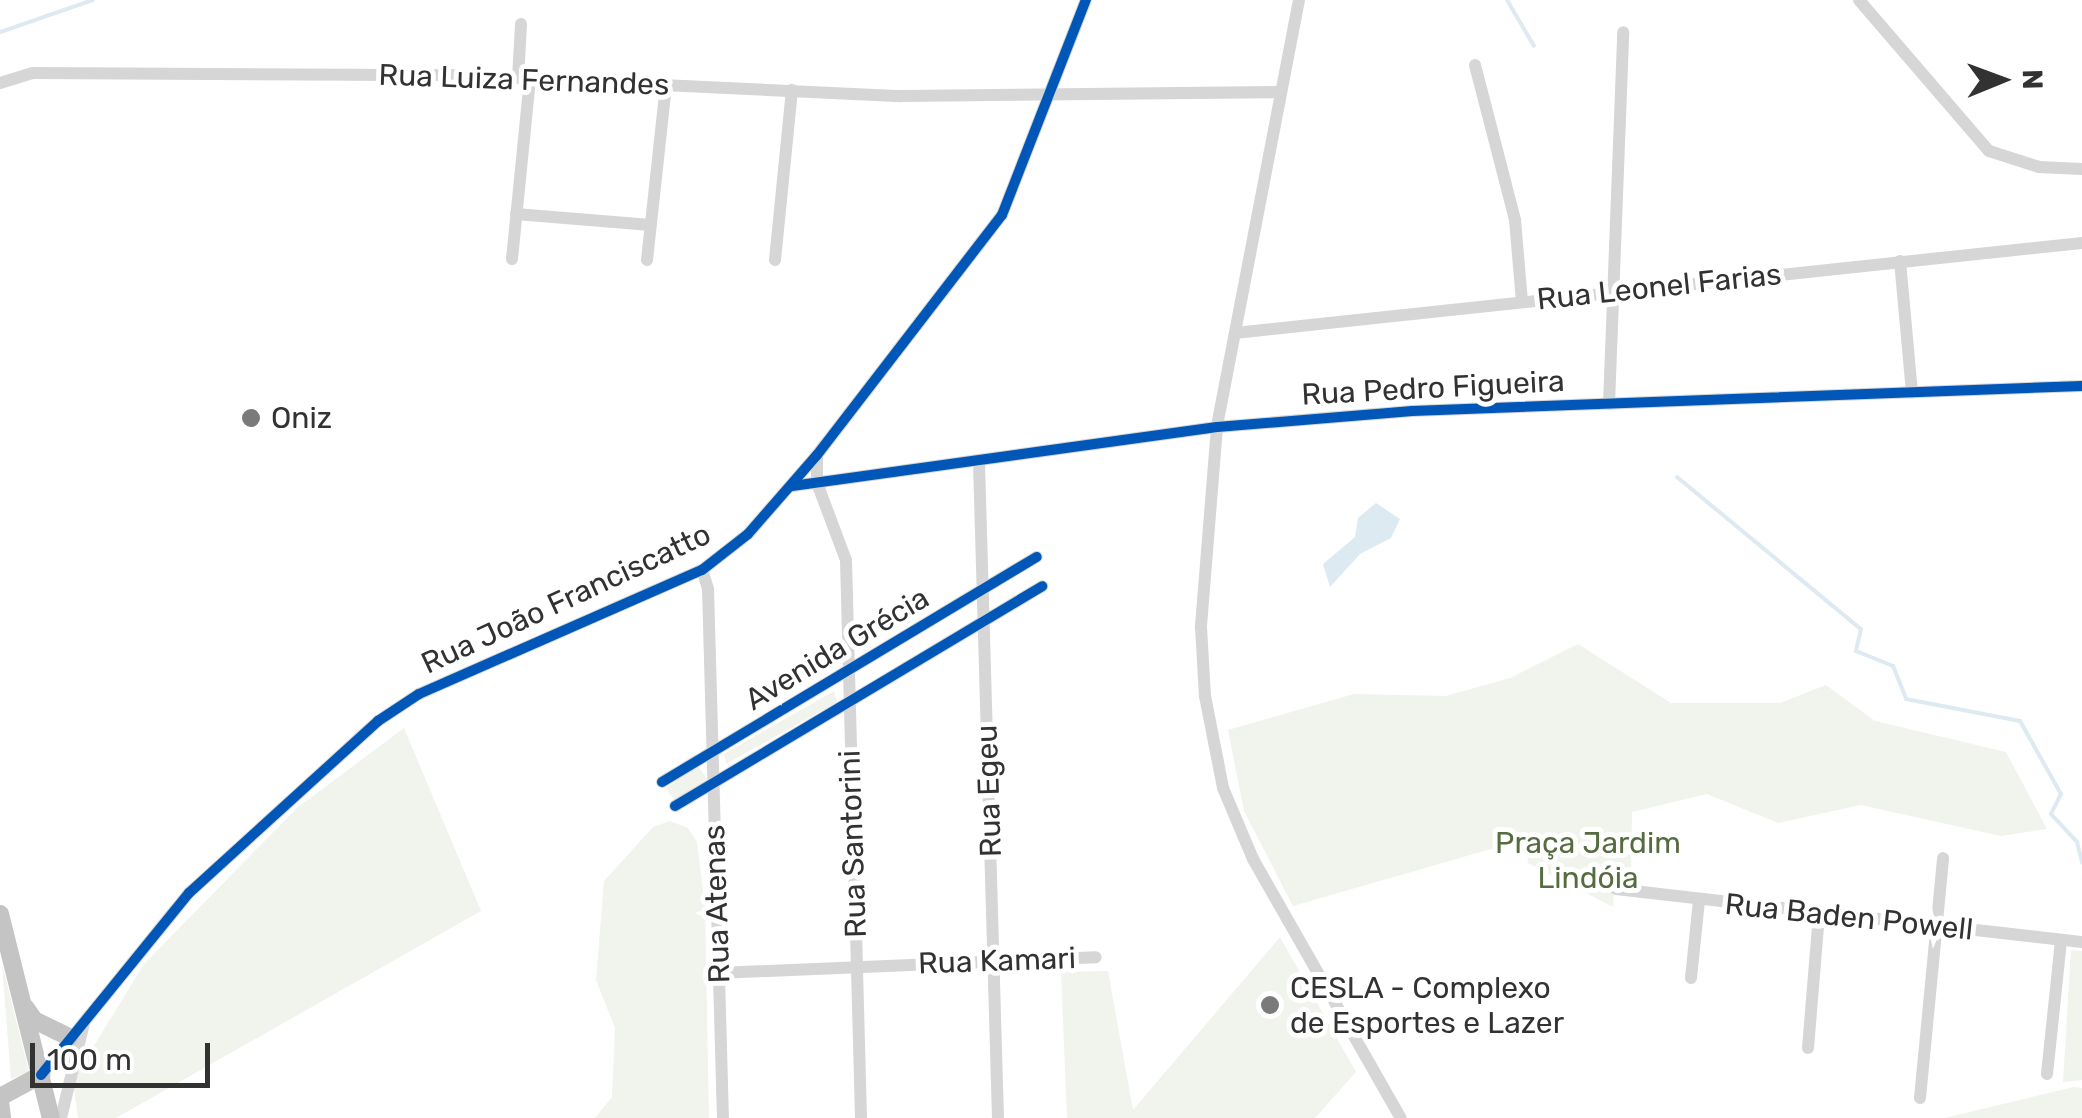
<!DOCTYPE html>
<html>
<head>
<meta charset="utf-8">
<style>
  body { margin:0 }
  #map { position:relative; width:2082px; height:1118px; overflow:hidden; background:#fff; font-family:Rubik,sans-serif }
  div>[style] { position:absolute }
  .green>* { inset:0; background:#f1f3ed; transform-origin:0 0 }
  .water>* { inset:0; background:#ddeaf2 }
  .stream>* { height:4px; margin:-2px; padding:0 2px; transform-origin:2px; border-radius:2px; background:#ddeaf2 }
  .minor>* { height:12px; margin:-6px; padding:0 6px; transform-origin:6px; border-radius:6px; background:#d6d6d6 }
  .highway>* { height:18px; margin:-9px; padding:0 9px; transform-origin:9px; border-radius:9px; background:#c4c4c4 }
  .cycleway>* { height:10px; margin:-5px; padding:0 5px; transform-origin:5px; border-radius:5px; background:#0057b8 }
  .dots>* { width:28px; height:28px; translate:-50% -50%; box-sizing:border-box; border:5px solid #fff; border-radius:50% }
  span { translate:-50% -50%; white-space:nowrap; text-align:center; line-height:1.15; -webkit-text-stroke:10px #fff; paint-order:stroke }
  .street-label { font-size:30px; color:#323232 }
  .poi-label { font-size:30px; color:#323232 }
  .left { translate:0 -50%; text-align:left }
  .park-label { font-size:30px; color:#566c40 }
  .north { position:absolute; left:1952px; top:30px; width:100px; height:100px; -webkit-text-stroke:8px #fff; paint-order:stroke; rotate:89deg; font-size:28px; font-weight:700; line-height:40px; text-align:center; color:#323232 }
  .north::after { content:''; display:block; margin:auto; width:35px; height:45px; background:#323232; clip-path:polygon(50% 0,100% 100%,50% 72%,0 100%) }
  .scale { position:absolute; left:30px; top:1043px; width:180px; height:45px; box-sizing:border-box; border:5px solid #323232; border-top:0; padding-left:12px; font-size:30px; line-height:35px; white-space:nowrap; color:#323232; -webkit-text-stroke:8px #fff; paint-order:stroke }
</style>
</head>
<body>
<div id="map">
  <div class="green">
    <div style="clip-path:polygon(1578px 644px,1671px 703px,1780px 703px,1826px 685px,1875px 721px,2006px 752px,2047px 829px,2001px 836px,1861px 805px,1778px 823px,1707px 794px,1632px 812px,1631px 877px,1614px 877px,1613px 907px,1528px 863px,1526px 839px,1293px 906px,1244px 811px,1228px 730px,1354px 694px,1446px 696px,1510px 678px)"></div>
    <div style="clip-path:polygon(834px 691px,837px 702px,726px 764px,724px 754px)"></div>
    <div style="clip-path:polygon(404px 728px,481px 911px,116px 1118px,78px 1118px,73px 1080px,144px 964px,297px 808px)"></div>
    <div style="left:698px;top:766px;width:16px;height:39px;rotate:55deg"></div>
    <div style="clip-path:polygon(670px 821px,688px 828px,697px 842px,705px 907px,709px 1118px,595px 1118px,612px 1097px,615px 1028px,596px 980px,604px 881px,653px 827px)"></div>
    <div style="clip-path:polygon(1280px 937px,1356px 1072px,1315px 1118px,1067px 1118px,1061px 972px,1108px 971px,1133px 1110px)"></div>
    <div style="clip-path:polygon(2071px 950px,2082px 951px,2082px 1080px,2063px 1082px)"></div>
    <div style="clip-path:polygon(2px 964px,29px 1072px,11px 1079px)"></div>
    <div style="clip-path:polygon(2074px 1087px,2082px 1088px,2082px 1118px,1945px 1118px)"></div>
  </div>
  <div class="water">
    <div style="clip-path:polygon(1376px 503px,1400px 519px,1391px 538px,1360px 554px,1330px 587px,1323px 564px,1355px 537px,1358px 518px)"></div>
  </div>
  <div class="stream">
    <div style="left:1507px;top:0;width:53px;rotate:59.6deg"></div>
    <div style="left:0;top:32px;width:98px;rotate:-19deg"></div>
    <div style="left:1677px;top:477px;width:239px;rotate:39.6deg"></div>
    <div style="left:1861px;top:629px;width:23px;rotate:103deg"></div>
    <div style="left:1856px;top:651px;width:40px;rotate:22deg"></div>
    <div style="left:1893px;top:666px;width:35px;rotate:68deg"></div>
    <div style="left:1906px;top:699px;width:116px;rotate:10.9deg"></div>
    <div style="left:2020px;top:721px;width:84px;rotate:60.7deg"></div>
    <div style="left:2061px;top:794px;width:22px;rotate:117deg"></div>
    <div style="left:2051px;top:814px;width:38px;rotate:47deg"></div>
    <div style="left:2077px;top:842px;width:21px;rotate:76deg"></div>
  </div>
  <div class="minor">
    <div style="left:1299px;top:0;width:435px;rotate:100.9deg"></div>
    <div style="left:1217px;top:427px;width:201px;rotate:94.6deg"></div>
    <div style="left:1201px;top:627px;width:69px;rotate:86.7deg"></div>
    <div style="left:1205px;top:696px;width:94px;rotate:78.9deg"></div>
    <div style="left:1223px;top:788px;width:77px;rotate:67.1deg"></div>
    <div style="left:1253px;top:859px;width:298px;rotate:60.3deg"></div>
    <div style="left:1859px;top:0;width:199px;rotate:49.3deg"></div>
    <div style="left:1989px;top:151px;width:52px;rotate:17.7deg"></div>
    <div style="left:2039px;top:167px;width:43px;rotate:2.7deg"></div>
    <div style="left:1475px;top:65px;width:160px;rotate:75.5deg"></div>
    <div style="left:1515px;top:220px;width:82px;rotate:85.1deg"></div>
    <div style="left:518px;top:78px;width:54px;rotate:-86.8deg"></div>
    <div style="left:0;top:83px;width:34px;rotate:-17deg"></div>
    <div style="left:33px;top:73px;width:418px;rotate:0.3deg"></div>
    <div style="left:451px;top:75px;width:451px;rotate:2.7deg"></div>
    <div style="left:902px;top:96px;width:379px;rotate:-0.6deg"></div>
    <div style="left:516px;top:214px;width:135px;rotate:4.7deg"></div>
    <div style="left:512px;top:259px;width:182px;rotate:-84.3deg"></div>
    <div style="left:647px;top:260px;width:176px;rotate:-83.8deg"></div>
    <div style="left:775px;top:260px;width:171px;rotate:-84.3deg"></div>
    <div style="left:1900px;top:261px;width:132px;rotate:84.8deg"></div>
    <div style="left:1235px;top:333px;width:852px;rotate:-6.07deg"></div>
    <div style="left:1609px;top:404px;width:372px;rotate:-87.8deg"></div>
    <div style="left:817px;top:455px;width:28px;rotate:90deg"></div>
    <div style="left:817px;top:483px;width:82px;rotate:69.4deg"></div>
    <div style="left:846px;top:560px;width:558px;rotate:88.46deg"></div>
    <div style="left:979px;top:463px;width:655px;rotate:88.34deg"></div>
    <div style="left:792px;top:486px;width:429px;rotate:-7.9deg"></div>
    <div style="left:1217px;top:427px;width:196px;rotate:-4.7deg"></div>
    <div style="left:1412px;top:411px;width:670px;rotate:-2.14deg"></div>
    <div style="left:702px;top:570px;width:20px;rotate:72deg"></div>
    <div style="left:708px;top:589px;width:529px;rotate:88.38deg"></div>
    <div style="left:662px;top:782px;width:437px;rotate:-31deg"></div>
    <div style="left:675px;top:806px;width:428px;rotate:-30.9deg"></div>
    <div style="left:1616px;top:889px;width:469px;rotate:6.5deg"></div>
    <div style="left:718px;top:973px;width:378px;rotate:-2.4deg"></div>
    <div style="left:1691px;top:978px;width:78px;rotate:-84.1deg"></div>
    <div style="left:1808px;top:1048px;width:135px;rotate:-85.3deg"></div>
    <div style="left:2047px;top:1074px;width:135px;rotate:-84deg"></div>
    <div style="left:41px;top:1075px;width:235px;rotate:-50.9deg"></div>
    <div style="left:189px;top:893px;width:256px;rotate:-42.3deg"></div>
    <div style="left:378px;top:721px;width:49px;rotate:-33.4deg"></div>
    <div style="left:419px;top:694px;width:309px;rotate:-23.7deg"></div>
    <div style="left:702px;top:570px;width:58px;rotate:-38deg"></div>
    <div style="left:748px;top:534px;width:105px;rotate:-48.9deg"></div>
    <div style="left:817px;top:455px;width:303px;rotate:-52.4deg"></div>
    <div style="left:1002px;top:215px;width:231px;rotate:-68.7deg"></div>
    <div style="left:1920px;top:1098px;width:241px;rotate:-84.5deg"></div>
    <div style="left:61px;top:1118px;width:98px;rotate:-76.4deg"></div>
  </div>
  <div class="highway">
    <div style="left:0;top:914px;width:210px;rotate:76deg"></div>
    <div style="left:25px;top:1007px;width:16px;rotate:55deg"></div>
    <div style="left:34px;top:1020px;width:39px;rotate:26deg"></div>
    <div style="left:0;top:1097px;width:47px;rotate:-28.2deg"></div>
    <div style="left:0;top:1101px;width:17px;rotate:83deg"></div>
  </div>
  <div class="cycleway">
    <div style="left:792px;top:486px;width:429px;rotate:-7.9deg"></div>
    <div style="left:1217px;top:427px;width:196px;rotate:-4.7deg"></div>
    <div style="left:1412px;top:411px;width:670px;rotate:-2.14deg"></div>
    <div style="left:662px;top:782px;width:437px;rotate:-31deg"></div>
    <div style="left:675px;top:806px;width:428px;rotate:-30.9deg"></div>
    <div style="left:41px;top:1075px;width:235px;rotate:-50.9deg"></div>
    <div style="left:189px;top:893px;width:256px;rotate:-42.3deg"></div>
    <div style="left:378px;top:721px;width:49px;rotate:-33.4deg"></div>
    <div style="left:419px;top:694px;width:309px;rotate:-23.7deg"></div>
    <div style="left:702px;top:570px;width:58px;rotate:-38deg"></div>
    <div style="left:748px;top:534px;width:105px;rotate:-48.9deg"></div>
    <div style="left:817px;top:455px;width:303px;rotate:-52.4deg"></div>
    <div style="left:1002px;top:215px;width:231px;rotate:-68.7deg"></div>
  </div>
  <div class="dots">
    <div style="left:251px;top:418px;background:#7a7a7a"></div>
    <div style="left:1270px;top:1005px;background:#7a7a7a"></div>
  </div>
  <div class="street-label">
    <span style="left:524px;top:80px;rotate:2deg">Rua Luiza Fernandes</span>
    <span style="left:1659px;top:287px;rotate:-6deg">Rua Leonel Farias</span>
    <span style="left:1433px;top:388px;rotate:-3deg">Rua Pedro Figueira</span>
    <span style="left:566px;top:599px;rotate:-25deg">Rua João Franciscatto</span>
    <span style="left:837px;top:649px;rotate:-31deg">Avenida Grécia</span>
    <span style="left:989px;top:791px;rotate:-92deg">Rua Egeu</span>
    <span style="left:853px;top:844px;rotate:-92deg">Rua Santorini</span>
    <span style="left:717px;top:904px;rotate:-92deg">Rua Atenas</span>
    <span style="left:1849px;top:917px;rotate:6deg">Rua Baden Powell</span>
    <span style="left:997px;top:961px;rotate:-2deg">Rua Kamari</span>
  </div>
  <div class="poi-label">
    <span class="left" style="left:271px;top:418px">Oniz</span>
    <span class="left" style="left:1290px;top:1005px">CESLA - Complexo<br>de Esportes e Lazer</span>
  </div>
  <div class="park-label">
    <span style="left:1588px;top:860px">Praça Jardim<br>Lindóia</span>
  </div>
  <div class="north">N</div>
  <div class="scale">100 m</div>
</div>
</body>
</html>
